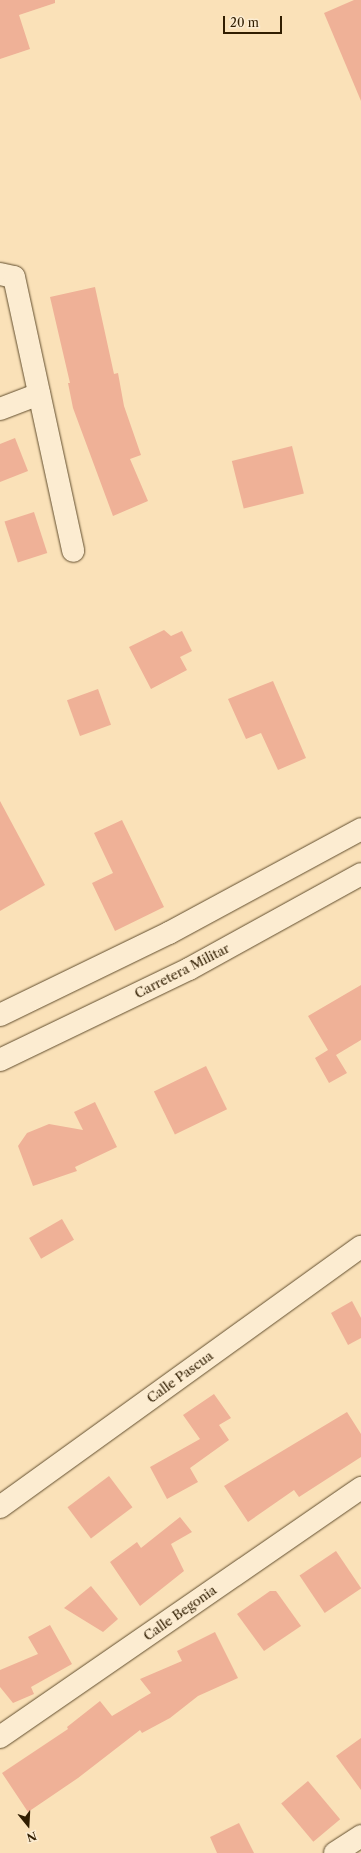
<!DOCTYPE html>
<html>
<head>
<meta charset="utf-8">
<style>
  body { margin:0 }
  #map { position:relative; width:361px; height:1853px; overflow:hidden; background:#fae1b8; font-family:"Libre Caslon Text",serif }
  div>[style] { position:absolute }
  .building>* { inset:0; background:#efb197; transform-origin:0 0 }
  .roads { filter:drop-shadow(0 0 1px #624e2e) drop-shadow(0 0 1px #624e2e) }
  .street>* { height:22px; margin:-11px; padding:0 11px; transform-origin:11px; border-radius:11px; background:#fcecd1 }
  .secondary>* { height:22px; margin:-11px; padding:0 11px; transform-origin:11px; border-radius:11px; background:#fcecd1 }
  span { translate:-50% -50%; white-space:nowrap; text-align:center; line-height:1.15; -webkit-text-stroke:3px #fcecd1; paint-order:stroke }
  .street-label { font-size:13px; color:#301d00 }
  .north { position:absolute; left:8px; top:1805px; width:40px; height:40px; -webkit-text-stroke:3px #fcecd1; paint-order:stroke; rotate:162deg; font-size:11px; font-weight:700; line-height:16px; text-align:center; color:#301d00 }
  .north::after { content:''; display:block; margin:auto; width:14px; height:18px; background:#301d00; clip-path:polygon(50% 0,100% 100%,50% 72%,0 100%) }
  .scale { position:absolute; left:223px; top:16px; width:59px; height:18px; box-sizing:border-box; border:2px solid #301d00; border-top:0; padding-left:5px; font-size:12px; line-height:14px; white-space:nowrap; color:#301d00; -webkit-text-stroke:3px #fcecd1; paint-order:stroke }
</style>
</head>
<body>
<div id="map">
  <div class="building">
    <div style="clip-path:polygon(0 0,55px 0,55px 3px,19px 15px,30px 49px,0 59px)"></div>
    <div style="clip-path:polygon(354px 0,361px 0,361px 101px,324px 13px)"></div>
    <div style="clip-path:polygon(95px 287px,114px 374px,118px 373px,124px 406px,141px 455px,130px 459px,148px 501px,113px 516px,73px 408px,68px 383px,70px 383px,50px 297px)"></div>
    <div style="clip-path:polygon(15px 438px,28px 471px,0 482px,0 444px)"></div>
    <div style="left:292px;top:446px;width:49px;height:62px;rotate:76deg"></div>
    <div style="left:34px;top:512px;width:43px;height:31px;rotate:72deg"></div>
    <div style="clip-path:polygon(164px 630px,171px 636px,182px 631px,192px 651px,180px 657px,187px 670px,151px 689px,129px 647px)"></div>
    <div style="clip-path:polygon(273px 681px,306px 758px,278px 770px,261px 733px,246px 739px,228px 699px)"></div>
    <div style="left:98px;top:689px;width:38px;height:33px;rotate:70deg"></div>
    <div style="clip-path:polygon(0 801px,45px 885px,0 911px)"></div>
    <div style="clip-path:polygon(122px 820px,164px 907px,115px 931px,92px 883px,113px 873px,94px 833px)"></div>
    <div style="clip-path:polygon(361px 985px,361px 1040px,336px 1055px,347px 1073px,329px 1083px,315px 1058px,328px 1050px,308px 1016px)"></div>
    <div style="left:206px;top:1066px;width:48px;height:58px;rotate:64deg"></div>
    <div style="clip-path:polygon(95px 1102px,117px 1147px,75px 1167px,77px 1171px,33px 1186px,18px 1146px,27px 1133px,49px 1124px,83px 1130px,74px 1112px)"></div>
    <div style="left:62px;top:1219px;width:24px;height:38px;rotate:60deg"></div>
    <div style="clip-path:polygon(352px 1301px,361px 1318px,361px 1338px,348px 1345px,331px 1313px)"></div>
    <div style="clip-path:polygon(214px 1394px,231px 1418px,219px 1425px,229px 1440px,190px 1468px,198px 1482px,167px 1499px,150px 1467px,200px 1439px,183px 1415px)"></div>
    <div style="clip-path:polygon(347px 1412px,361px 1434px,361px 1457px,299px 1497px,294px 1490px,248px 1522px,224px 1486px)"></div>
    <div style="left:109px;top:1476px;width:39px;height:52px;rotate:53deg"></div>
    <div style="clip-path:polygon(180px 1517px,192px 1532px,171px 1544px,184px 1571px,140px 1606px,110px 1562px,137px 1542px,141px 1548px)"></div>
    <div style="left:336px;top:1551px;width:45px;height:44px;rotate:56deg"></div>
    <div style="clip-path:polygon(91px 1586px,118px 1619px,103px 1632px,64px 1608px)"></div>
    <div style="clip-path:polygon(270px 1591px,276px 1591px,301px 1626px,264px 1651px,237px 1614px)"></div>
    <div style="clip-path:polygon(50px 1625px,72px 1664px,31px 1687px,34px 1694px,13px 1703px,0 1687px,0 1670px,38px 1654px,28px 1637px)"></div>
    <div style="clip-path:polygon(215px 1632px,238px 1678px,198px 1696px,170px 1718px,142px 1733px,140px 1730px,78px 1778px,28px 1812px,2px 1773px,68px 1729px,67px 1727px,100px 1701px,112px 1716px,151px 1693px,140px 1679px,182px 1661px,177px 1651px)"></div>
    <div style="clip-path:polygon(361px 1738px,361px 1790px,336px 1756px)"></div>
    <div style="left:308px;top:1781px;width:50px;height:35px;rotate:50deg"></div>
    <div style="clip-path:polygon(239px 1823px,254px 1853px,217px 1853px,210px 1837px)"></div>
  </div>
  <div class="roads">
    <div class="street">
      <div style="left:0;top:274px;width:14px;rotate:12deg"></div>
      <div style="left:14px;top:277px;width:280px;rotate:77.8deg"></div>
      <div style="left:0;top:409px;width:42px;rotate:-21deg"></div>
      <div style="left:0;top:1507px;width:445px;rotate:-35.8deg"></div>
      <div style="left:0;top:1737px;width:439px;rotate:-34.6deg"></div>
      <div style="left:335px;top:1853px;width:31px;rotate:-33deg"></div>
    </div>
    <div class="secondary">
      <div style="left:0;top:1015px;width:188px;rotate:-25.9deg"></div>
      <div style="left:169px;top:933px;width:218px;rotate:-28.4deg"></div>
      <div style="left:0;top:1060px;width:210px;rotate:-25.7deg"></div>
      <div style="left:189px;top:969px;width:196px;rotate:-28.9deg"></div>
    </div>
  </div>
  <div class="street-label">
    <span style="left:182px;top:971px;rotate:-27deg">Carretera Militar</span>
    <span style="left:180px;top:1377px;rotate:-36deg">Calle Pascua</span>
    <span style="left:180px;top:1613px;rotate:-35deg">Calle Begonia</span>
  </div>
  <div class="north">N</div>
  <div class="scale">20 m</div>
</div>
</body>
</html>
